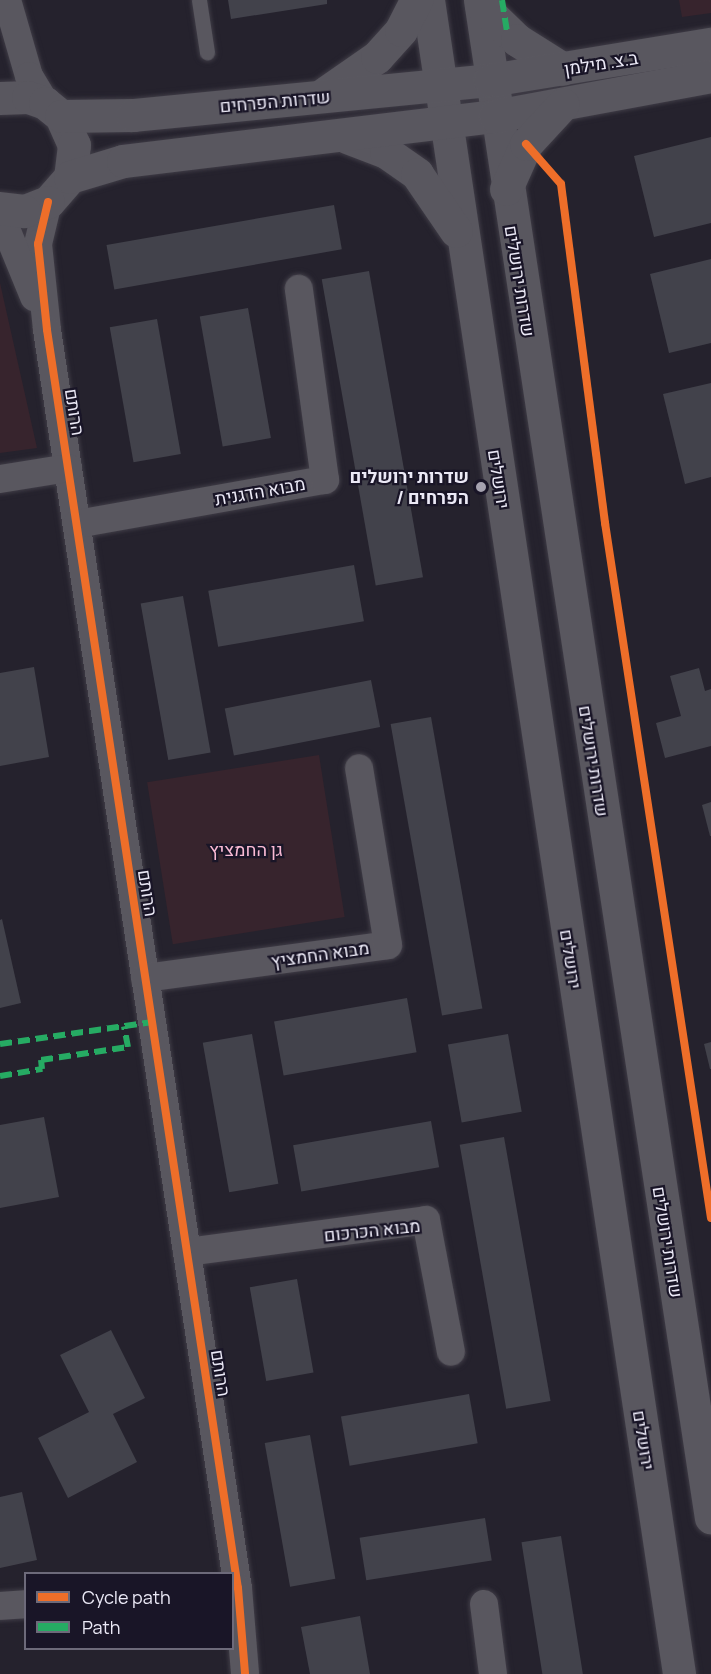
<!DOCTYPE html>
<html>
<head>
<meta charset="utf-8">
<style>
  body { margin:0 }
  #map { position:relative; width:711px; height:1674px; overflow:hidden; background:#25222d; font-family:Manrope,Heebo,sans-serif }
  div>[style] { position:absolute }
  .green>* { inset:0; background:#37242d; transform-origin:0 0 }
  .building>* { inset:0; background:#42424b; transform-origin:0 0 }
  .roads { filter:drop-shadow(0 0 2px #3f3c46) drop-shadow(0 0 2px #3f3c46) }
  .lane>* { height:15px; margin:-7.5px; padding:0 7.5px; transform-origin:7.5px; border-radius:7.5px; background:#59575f }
  .street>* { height:28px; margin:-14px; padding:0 14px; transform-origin:14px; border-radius:14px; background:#59575f }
  .secondary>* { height:33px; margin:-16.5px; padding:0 16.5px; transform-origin:16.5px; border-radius:16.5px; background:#59575f }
  .quiet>* { height:6px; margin-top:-3px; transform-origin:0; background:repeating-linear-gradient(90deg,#26ab63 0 12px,transparent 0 18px) }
  .cycleway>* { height:8px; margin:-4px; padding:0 4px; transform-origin:4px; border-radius:4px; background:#ee6e29 }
  .dots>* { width:16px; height:16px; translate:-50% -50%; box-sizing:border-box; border:3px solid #191527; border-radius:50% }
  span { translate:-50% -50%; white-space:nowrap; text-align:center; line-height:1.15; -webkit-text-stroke:4.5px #191527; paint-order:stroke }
  .street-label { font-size:18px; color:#ebe9f6 }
  .poi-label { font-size:18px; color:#ebe9f6; font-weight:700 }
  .right { translate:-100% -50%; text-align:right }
  .park-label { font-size:18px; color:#f9bad4 }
  .legend { position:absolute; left:24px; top:1572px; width:210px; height:78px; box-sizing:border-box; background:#191527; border:2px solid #6d6a7a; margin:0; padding:8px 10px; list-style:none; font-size:18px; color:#ebe9f6 }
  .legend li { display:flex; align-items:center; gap:12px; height:30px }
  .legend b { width:30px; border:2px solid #6d6a7a }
</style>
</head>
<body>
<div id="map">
  <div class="green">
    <div style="clip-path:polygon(679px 0,711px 0,711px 13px,682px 17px)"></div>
    <div style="clip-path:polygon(0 283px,37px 448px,0 453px)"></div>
    <div style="left:319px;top:755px;width:164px;height:174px;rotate:81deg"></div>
  </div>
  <div class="building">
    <div style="clip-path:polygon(228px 0,327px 0,327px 4px,231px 19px)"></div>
    <div style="clip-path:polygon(711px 137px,711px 223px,654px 237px,634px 156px)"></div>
    <div style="left:334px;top:205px;width:45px;height:231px;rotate:80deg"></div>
    <div style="clip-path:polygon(711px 259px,711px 343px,669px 353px,650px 274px)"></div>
    <div style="left:369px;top:271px;width:311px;height:48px;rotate:80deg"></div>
    <div style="left:248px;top:308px;width:132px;height:49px;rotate:80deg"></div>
    <div style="left:157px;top:319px;width:137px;height:48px;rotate:80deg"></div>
    <div style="clip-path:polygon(711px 383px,711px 477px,685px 484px,663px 394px)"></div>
    <div style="left:354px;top:565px;width:57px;height:148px;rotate:80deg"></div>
    <div style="left:183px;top:596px;width:159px;height:43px;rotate:80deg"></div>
    <div style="clip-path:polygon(34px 667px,49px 757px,0 766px,0 673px)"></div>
    <div style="clip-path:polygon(699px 668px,705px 691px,711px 689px,711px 746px,665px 758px,656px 723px,681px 716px,670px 676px)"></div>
    <div style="left:371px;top:680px;width:48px;height:149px;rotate:79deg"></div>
    <div style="left:431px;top:717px;width:296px;height:41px;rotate:80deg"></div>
    <div style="clip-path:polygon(711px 802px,711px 836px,710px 836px,702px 805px)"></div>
    <div style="clip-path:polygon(2px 919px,21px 1003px,0 1008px,0 920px)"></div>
    <div style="left:407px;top:998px;width:55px;height:135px;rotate:80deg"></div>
    <div style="left:252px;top:1034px;width:152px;height:50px;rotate:80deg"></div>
    <div style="left:508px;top:1034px;width:79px;height:61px;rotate:80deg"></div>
    <div style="clip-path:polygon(711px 1042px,711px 1069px,710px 1069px,704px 1044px)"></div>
    <div style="clip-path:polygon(44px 1117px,59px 1197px,0 1208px,0 1125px)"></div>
    <div style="left:431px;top:1121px;width:47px;height:140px;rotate:80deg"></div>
    <div style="left:504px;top:1137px;width:268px;height:45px;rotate:80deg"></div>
    <div style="left:297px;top:1279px;width:95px;height:48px;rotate:80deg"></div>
    <div style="clip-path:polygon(111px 1330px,145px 1398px,113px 1414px,137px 1462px,68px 1498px,38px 1438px,89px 1412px,60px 1355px)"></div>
    <div style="left:469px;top:1394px;width:50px;height:130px;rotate:80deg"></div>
    <div style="left:310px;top:1435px;width:146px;height:46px;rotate:80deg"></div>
    <div style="clip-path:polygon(22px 1492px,37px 1560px,0 1568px,0 1497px)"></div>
    <div style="left:485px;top:1518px;width:43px;height:127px;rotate:81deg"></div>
    <div style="left:561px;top:1536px;width:140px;height:40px;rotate:81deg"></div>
    <div style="clip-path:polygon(360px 1616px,370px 1674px,310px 1674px,301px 1627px)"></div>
  </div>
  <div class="roads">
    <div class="lane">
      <div style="left:199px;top:0;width:53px;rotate:81.3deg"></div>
    </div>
    <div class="street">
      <div style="left:7px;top:0;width:79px;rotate:73.9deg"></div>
      <div style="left:29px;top:76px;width:31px;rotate:59deg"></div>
      <div style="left:48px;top:202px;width:43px;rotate:103.4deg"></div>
      <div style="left:38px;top:244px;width:86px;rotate:84deg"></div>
      <div style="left:47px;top:330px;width:1272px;rotate:81.37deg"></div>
      <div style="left:238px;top:1588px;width:86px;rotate:85.3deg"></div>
      <div style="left:0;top:214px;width:90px;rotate:67.7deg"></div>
      <div style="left:0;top:479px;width:69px;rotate:-9.2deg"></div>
      <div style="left:77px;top:524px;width:252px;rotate:-10.1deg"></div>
      <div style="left:325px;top:480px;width:193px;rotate:-97.8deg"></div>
      <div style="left:145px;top:978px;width:245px;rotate:-7.7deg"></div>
      <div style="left:388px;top:945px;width:179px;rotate:-99.3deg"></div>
      <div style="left:187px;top:1252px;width:241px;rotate:-7.6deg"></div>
      <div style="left:426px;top:1220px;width:134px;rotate:79.3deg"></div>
      <div style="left:484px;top:1604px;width:71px;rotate:82.7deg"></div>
      <div style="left:0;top:1606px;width:26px;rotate:-4deg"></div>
    </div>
    <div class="secondary">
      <div style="left:428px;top:0;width:1693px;rotate:81.47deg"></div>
      <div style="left:480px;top:0;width:1535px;rotate:81.35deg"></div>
      <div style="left:481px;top:5px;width:50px;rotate:44.2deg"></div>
      <div style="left:517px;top:40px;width:54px;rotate:32.2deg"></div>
      <div style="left:325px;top:93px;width:63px;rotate:-34.7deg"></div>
      <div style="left:377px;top:57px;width:36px;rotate:-48deg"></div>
      <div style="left:401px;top:30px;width:34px;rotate:-63deg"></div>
      <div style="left:0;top:98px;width:28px;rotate:-2deg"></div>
      <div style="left:28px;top:97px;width:18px;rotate:19deg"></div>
      <div style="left:45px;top:103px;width:21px;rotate:39deg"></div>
      <div style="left:61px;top:116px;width:32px;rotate:66deg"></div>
      <div style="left:74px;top:145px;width:32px;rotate:97deg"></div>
      <div style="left:70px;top:177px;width:33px;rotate:131deg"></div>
      <div style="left:48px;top:202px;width:26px;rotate:159deg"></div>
      <div style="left:24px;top:211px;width:24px;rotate:-173deg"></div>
      <div style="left:61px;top:116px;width:72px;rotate:-0.8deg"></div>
      <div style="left:133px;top:115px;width:359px;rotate:-5.6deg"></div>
      <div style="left:490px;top:80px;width:224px;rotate:-9.3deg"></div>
      <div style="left:347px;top:137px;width:42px;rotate:21deg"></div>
      <div style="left:386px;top:152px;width:38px;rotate:35deg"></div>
      <div style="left:417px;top:174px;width:69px;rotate:55.6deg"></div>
      <div style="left:70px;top:177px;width:55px;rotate:-16.8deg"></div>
      <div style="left:123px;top:161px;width:375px;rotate:-6.9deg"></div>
      <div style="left:495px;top:116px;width:220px;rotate:-10.5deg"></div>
      <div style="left:506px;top:189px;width:49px;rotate:-66deg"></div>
      <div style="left:526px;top:144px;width:54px;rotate:-47.2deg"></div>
    </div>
  </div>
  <div class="quiet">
    <div style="left:502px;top:0;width:31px;rotate:81deg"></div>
    <div style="left:0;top:1044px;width:154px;rotate:-8.2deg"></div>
    <div style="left:0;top:1076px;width:43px;rotate:-9.5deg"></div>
    <div style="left:42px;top:1069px;width:9px;rotate:-96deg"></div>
    <div style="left:41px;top:1060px;width:88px;rotate:-8.5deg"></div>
    <div style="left:128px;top:1047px;width:21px;rotate:-101deg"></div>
  </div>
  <div class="cycleway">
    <div style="left:526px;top:144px;width:53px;rotate:48.8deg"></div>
    <div style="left:561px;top:184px;width:342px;rotate:82.6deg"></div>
    <div style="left:605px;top:523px;width:703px;rotate:81.33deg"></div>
    <div style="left:48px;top:202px;width:43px;rotate:103.4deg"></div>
    <div style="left:38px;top:244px;width:86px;rotate:84deg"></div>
    <div style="left:47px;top:330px;width:1272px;rotate:81.37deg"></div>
    <div style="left:238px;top:1588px;width:86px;rotate:85.3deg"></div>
  </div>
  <div class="dots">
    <div style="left:481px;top:487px;background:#a6a3b0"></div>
  </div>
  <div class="street-label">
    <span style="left:601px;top:63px;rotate:-9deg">ב.צ. מילמן</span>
    <span style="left:275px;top:101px;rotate:-5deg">שדרות הפרחים</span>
    <span style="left:520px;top:281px;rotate:81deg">שדרות ירושלים</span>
    <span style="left:75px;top:412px;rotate:81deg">הרותם</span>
    <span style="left:499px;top:479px;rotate:81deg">ירושלים</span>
    <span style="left:260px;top:491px;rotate:-10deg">מבוא הדגנית</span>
    <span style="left:594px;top:761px;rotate:81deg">שדרות ירושלים</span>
    <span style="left:148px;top:893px;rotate:81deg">הרותם</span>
    <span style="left:320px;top:954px;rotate:-8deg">מבוא החמציץ</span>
    <span style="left:571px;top:959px;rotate:81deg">ירושלים</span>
    <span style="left:372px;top:1230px;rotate:-6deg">מבוא הכרכום</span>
    <span style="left:668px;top:1242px;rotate:81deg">שדרות ירושלים</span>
    <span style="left:221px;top:1373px;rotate:81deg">הרותם</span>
    <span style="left:644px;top:1440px;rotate:81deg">ירושלים</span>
  </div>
  <div class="poi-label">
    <span class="right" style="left:469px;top:487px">שדרות ירושלים<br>/ הפרחים</span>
  </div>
  <div class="park-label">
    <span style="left:246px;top:849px">גן החמציץ</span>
  </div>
  <ul class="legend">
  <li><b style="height:8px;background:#ee6e29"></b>Cycle path</li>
  <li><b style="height:8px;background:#26ab63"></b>Path</li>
  </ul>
</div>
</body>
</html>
